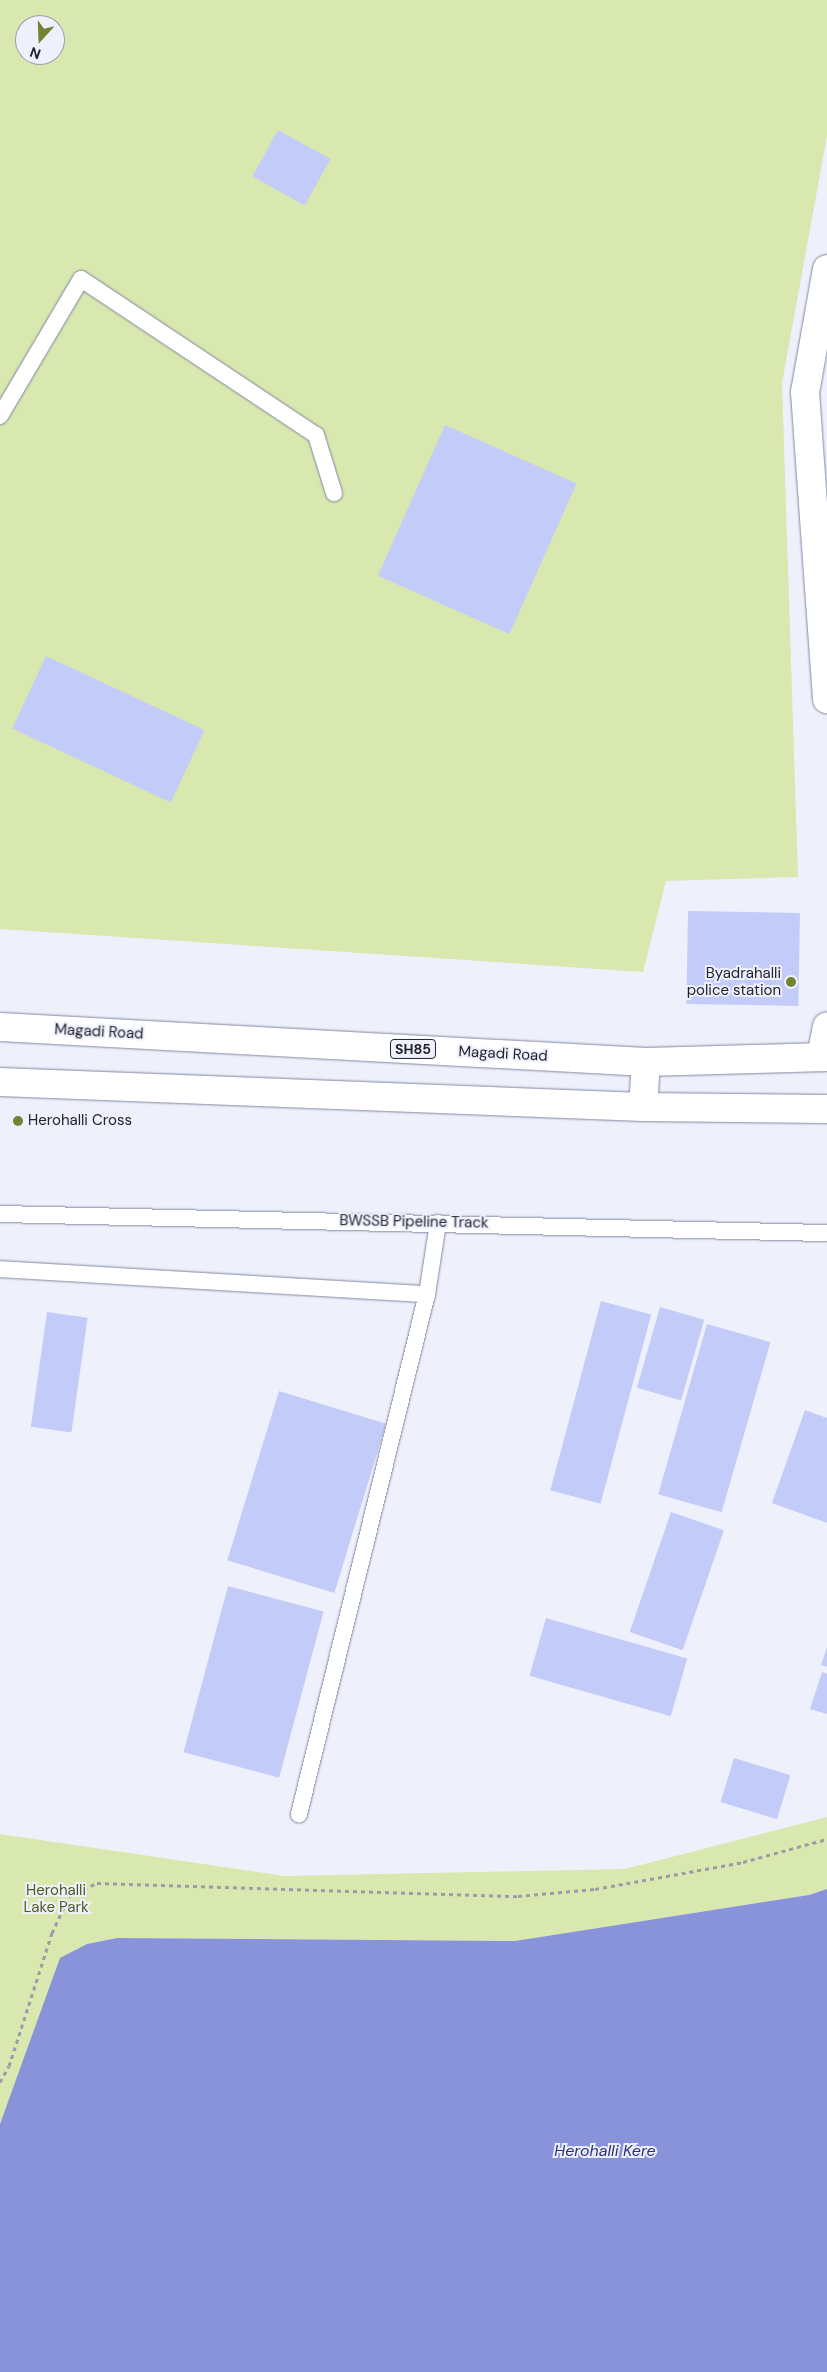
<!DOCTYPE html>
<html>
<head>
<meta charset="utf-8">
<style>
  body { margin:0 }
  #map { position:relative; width:827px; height:2372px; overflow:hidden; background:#eef1fc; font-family:"DM Sans",sans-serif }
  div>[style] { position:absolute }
  .green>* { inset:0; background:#d9e8af }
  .water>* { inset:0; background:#8893d9 }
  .building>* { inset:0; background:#c3ccf9; transform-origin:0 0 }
  .path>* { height:3px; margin-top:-1.5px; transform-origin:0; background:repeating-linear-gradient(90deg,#9a9ca7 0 4px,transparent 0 8px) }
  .roads { filter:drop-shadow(0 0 1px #8287a0) drop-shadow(0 0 1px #8287a0) }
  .lane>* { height:16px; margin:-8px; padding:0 8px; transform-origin:8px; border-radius:8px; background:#fff }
  .secondary>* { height:28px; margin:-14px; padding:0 14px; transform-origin:14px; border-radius:14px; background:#fff }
  .primary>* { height:28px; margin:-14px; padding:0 14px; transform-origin:14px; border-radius:14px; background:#fff }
  .dots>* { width:14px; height:14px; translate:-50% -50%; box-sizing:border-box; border:2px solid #eef1fc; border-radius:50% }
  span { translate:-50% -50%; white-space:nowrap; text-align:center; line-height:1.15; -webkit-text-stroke:4px #eef1fc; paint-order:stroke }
  .shield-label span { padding:1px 4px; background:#eef1fc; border:1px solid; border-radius:4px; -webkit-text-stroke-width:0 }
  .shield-label { font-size:14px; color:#21232d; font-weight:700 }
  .poi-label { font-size:15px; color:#21232d }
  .right { translate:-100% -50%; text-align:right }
  .left { translate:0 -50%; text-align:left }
  .street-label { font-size:15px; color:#21232d }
  .park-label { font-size:15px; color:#4f5a22 }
  .water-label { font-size:16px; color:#2d2d7f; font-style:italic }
  .north { position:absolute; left:15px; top:15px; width:50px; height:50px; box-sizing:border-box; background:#eef1fc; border:1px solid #9c9fa9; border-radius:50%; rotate:200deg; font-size:14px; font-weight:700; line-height:20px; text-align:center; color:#21232d }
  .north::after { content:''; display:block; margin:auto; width:18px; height:22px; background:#738332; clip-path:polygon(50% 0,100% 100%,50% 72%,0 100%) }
</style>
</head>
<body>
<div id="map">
  <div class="green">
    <div style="clip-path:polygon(evenodd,0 0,827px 0,827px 136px,782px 383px,798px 877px,666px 881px,643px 972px,0 929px,0 0,25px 25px,55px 25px,55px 55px,25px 55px,25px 25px)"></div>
    <div style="clip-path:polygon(827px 1817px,827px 1889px,809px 1895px,515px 1941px,117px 1938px,87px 1944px,0 2123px,0 1834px,285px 1876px,625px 1869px)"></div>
  </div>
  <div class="water">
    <div style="clip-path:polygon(827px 1889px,827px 2372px,0 2372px,0 2124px,60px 1958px,87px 1944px,117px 1938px,515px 1941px,809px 1895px)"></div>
  </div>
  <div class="building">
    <div style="left:278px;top:130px;width:60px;height:53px;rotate:29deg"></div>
    <div style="left:445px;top:425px;width:144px;height:165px;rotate:24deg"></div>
    <div style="left:46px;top:656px;width:175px;height:80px;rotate:25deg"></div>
    <div style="left:688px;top:911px;width:112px;height:93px;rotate:1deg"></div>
    <div style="left:601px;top:1301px;width:52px;height:196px;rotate:15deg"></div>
    <div style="left:660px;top:1307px;width:46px;height:84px;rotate:16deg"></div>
    <div style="left:47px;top:1312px;width:41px;height:116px;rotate:8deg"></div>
    <div style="left:707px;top:1324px;width:66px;height:177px;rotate:16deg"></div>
    <div style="left:279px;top:1391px;width:112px;height:177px;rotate:17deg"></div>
    <div style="clip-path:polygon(805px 1410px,827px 1418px,827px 1523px,772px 1503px)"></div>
    <div style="left:671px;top:1512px;width:56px;height:127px;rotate:19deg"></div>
    <div style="left:228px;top:1586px;width:99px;height:172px;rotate:15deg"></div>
    <div style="left:546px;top:1618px;width:147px;height:60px;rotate:16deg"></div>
    <div style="clip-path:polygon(827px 1647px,827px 1667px,821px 1665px)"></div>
    <div style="clip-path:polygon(822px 1672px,827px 1674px,827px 1714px,810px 1709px)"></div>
    <div style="left:734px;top:1758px;width:59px;height:46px;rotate:17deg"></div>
  </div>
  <div class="path">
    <div style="left:0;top:2082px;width:18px;rotate:-61deg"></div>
    <div style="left:9px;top:2066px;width:140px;rotate:-72.1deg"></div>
    <div style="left:52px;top:1933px;width:41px;rotate:-65.3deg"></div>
    <div style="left:69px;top:1896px;width:31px;rotate:-25deg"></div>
    <div style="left:97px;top:1883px;width:421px;rotate:1.8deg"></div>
    <div style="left:518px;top:1896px;width:77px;rotate:-5.2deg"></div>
    <div style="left:595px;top:1889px;width:150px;rotate:-10.3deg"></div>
    <div style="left:743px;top:1862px;width:87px;rotate:-15.3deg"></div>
  </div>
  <div class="roads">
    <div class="lane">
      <div style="left:0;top:416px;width:159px;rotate:-59.4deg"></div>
      <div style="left:81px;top:279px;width:282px;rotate:33.6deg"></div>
      <div style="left:316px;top:435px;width:61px;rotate:72.8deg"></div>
      <div style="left:0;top:1214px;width:827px;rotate:1.32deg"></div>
      <div style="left:0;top:1269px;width:428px;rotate:3.4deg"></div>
      <div style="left:427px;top:1294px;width:536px;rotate:103.83deg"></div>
      <div style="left:427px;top:1294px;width:72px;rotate:-81.2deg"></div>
    </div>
    <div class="secondary">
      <div style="left:827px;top:269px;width:125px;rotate:100.1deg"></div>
      <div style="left:805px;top:392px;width:308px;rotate:85.9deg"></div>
      <div style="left:821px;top:1057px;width:31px;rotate:-79deg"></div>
    </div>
    <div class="primary">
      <div style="left:0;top:1027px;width:647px;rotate:3.1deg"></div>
      <div style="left:646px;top:1062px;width:181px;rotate:-1.6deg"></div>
      <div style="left:0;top:1082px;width:643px;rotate:2.23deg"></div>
      <div style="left:643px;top:1107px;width:184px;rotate:0.6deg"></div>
      <div style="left:643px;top:1107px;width:45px;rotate:-86.2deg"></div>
    </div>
  </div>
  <div class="dots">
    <div style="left:791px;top:982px;background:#738332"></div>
    <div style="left:18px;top:1121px;background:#738332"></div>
  </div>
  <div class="shield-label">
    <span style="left:413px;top:1049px">SH85</span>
  </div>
  <div class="poi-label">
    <span class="right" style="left:781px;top:982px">Byadrahalli<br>police station</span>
    <span class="left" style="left:28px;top:1121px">Herohalli Cross</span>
  </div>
  <div class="street-label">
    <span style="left:99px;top:1032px;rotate:3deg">Magadi Road</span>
    <span style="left:503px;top:1054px;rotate:3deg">Magadi Road</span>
    <span style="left:414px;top:1222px;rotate:1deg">BWSSB Pipeline Track</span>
  </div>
  <div class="park-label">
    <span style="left:56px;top:1899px">Herohalli<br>Lake Park</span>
  </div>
  <div class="water-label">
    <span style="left:605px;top:2151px">Herohalli Kere</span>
  </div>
  <div class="north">N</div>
</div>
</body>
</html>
